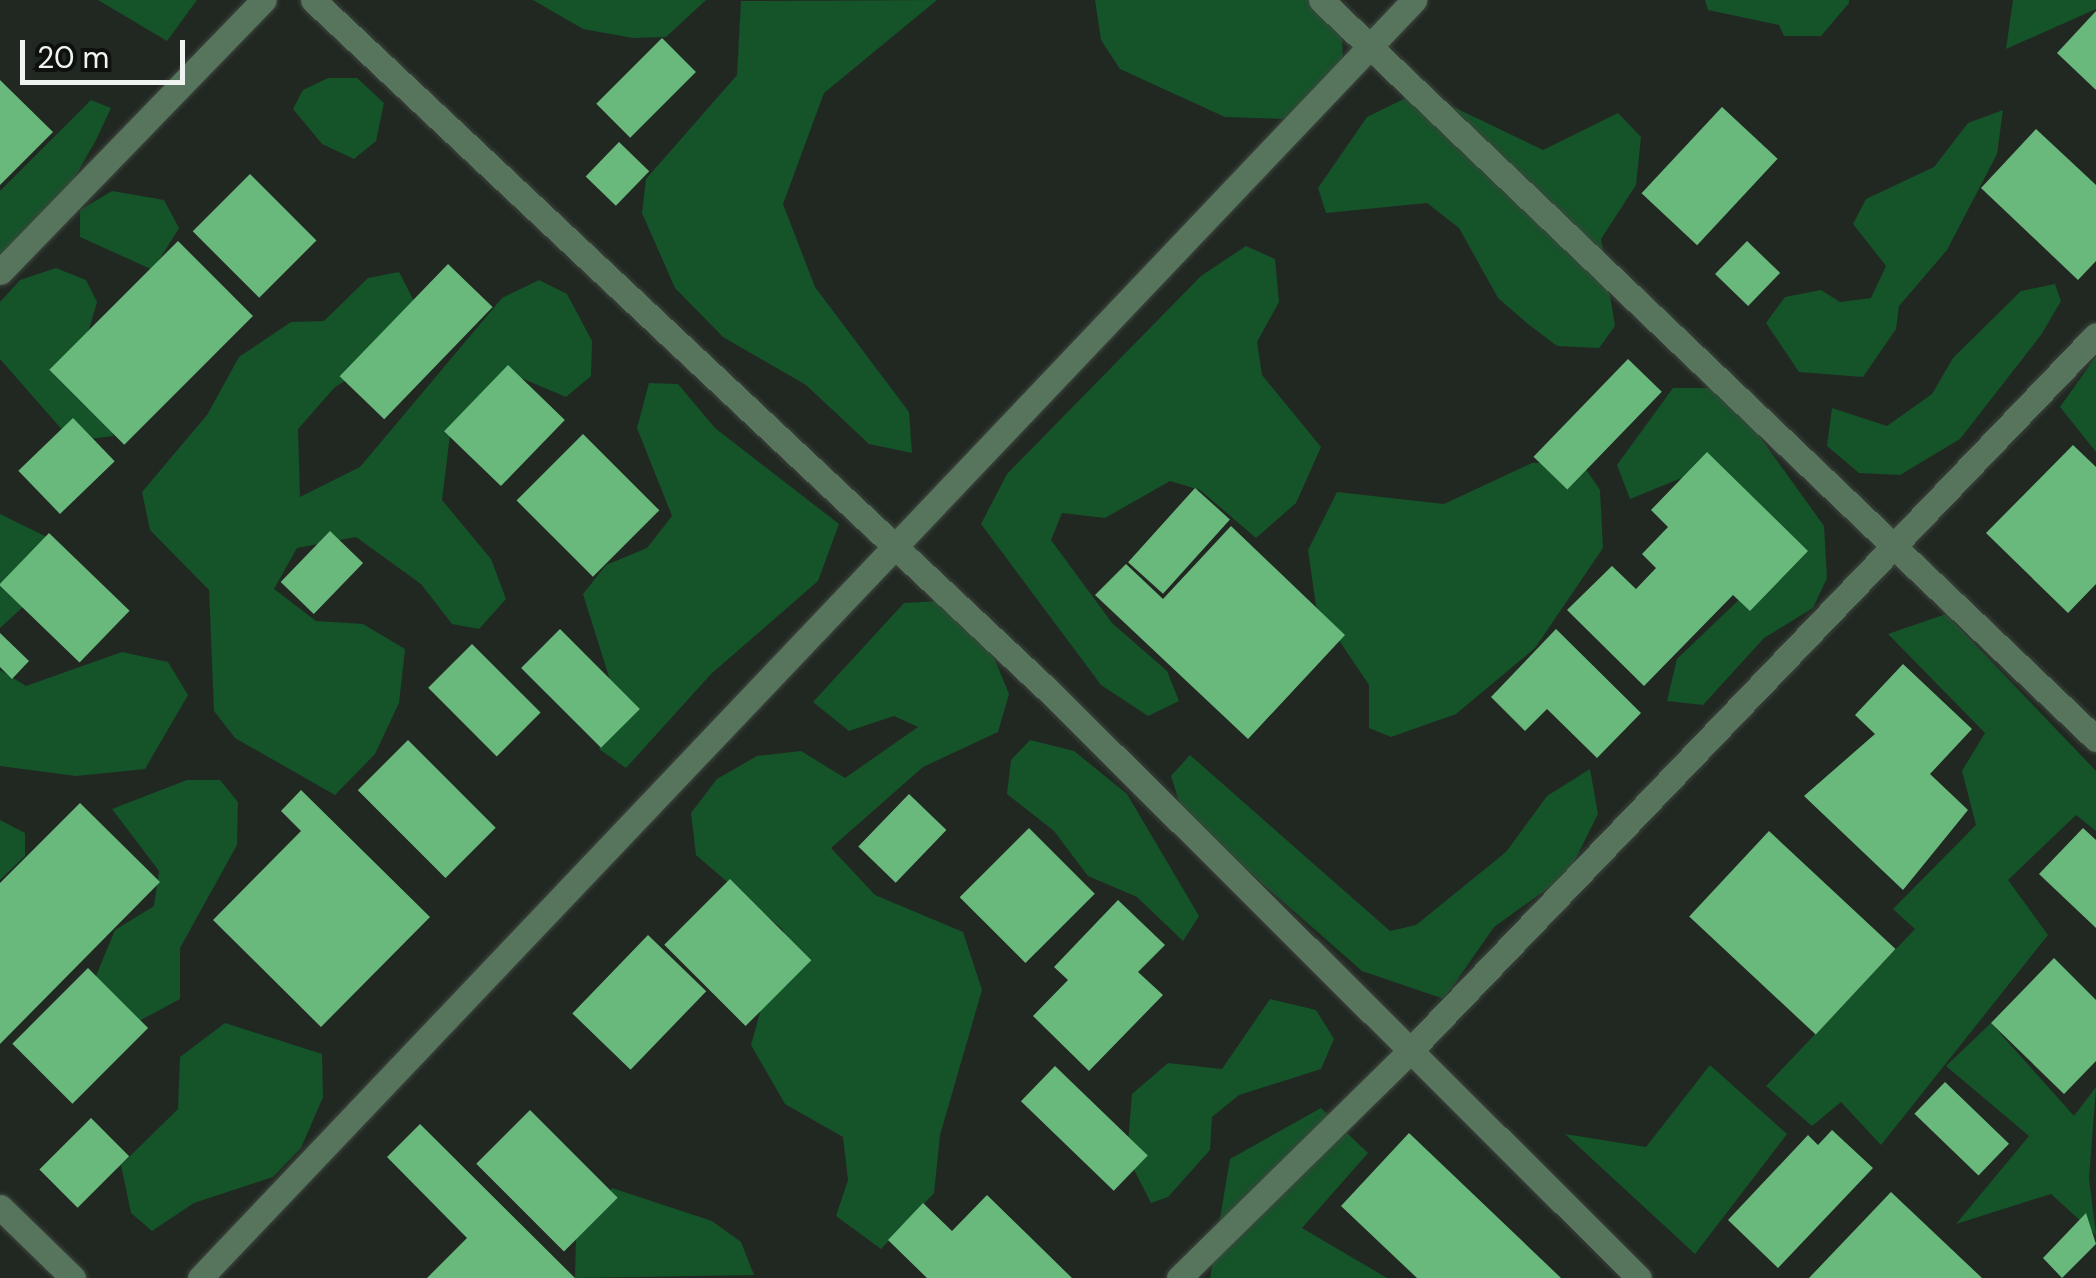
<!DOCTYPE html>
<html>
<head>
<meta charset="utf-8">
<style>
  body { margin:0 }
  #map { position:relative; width:2096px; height:1278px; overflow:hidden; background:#212822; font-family:"DM Sans",sans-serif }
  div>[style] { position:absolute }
  .green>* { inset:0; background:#155329 }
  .building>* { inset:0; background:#69b97c; transform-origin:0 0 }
  .roads { filter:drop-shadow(0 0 2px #3e453f) drop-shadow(0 0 2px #3e453f) }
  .minor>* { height:25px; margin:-12.5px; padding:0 12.5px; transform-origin:12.5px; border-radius:12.5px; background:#56755c }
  span { translate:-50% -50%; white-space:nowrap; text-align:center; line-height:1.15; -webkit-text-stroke:10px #0d100d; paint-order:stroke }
  .scale { position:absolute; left:20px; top:40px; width:165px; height:45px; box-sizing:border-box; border:5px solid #eff4f0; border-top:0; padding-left:12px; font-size:30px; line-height:35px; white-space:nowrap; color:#eff4f0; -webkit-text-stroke:8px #0d100d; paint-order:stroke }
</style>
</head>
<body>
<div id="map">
  <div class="green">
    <div style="clip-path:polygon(98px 0,197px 0,167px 41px)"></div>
    <div style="clip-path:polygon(533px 0,706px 0,666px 37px,633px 38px,583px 29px)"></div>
    <div style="clip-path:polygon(937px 0,824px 93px,783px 204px,815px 287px,909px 412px,912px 453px,869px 444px,806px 385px,723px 337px,675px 288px,642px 213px,646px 179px,737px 75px,741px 1px)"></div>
    <div style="clip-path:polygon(1095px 0,1317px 0,1342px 30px,1343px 70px,1287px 119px,1225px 117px,1120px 69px,1101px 40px)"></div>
    <div style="clip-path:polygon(1705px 0,1849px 0,1849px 3px,1821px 36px,1784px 36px,1779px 25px,1708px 10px)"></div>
    <div style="clip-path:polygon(2013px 0,2096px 0,2096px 9px,2006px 49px)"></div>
    <div style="clip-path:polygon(328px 78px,357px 78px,384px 103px,376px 141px,354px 159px,322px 144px,293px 109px,303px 90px)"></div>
    <div style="clip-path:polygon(1420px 91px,1543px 150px,1618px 113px,1641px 137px,1636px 185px,1601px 239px,1615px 326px,1599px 348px,1557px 346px,1528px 324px,1498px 298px,1459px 228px,1427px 203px,1326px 213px,1318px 188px,1367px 117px)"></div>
    <div style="clip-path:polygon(91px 100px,111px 108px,96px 140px,58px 207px,0 261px,0 191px)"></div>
    <div style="clip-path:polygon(2003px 110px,1997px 154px,1947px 250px,1899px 306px,1896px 329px,1863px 377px,1799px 372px,1766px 323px,1785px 297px,1821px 290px,1840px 302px,1871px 298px,1886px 266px,1853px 224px,1866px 199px,1934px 167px,1968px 123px)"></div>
    <div style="clip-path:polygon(112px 191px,164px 200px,179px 228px,153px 270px,80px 237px,80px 210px)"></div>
    <div style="clip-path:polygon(1246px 246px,1275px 259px,1279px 302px,1257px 342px,1262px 375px,1321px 447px,1296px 503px,1256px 538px,1200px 490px,1170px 481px,1105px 518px,1062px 513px,1051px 540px,1112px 623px,1167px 671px,1179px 701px,1148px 716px,1101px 685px,981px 524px,1007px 474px,1201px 276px)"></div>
    <div style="clip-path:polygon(56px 268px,86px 280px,97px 302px,76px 373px,112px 405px,113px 436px,72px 441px,0 359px,0 302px,20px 280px)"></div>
    <div style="clip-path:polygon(399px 272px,415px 303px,402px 347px,335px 387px,298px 429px,300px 497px,360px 467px,502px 298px,539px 280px,567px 294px,592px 341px,591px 376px,566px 397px,514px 375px,450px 435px,442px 500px,491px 559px,506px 599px,479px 629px,452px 624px,421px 584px,356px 537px,297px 548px,274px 589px,316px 621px,363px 624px,405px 649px,399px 703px,375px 754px,335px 795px,235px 738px,214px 711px,209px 590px,150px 530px,142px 492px,207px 415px,239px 357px,291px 322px,324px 321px,368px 278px)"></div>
    <div style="clip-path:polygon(2055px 284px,2061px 301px,2041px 335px,1960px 439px,1900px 475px,1859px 473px,1827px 446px,1832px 408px,1887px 426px,1932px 394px,1953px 358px,2021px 291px)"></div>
    <div style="clip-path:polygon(2096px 356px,2096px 452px,2060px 407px)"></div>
    <div style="clip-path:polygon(649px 383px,678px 384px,715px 428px,839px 524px,818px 581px,711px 674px,626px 768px,599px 749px,620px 712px,583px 594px,606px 565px,647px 548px,672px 516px,637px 428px)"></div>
    <div style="clip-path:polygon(1673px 388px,1725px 388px,1824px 526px,1827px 578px,1813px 608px,1764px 638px,1703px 705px,1667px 701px,1677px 659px,1792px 549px,1736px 483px,1701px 470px,1630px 499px,1617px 465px)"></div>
    <div style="clip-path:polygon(1581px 462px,1600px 490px,1603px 548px,1535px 648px,1456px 714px,1391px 737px,1369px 728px,1369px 685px,1316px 606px,1308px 550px,1337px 492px,1444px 504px,1532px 463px)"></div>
    <div style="clip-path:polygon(0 514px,51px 539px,24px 606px,0 628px)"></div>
    <div style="clip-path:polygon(938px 601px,977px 627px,995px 660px,1009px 694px,998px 732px,923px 767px,831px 848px,875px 895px,963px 932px,982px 990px,940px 1135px,934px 1193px,881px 1249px,836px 1216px,848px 1180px,843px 1137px,785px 1104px,751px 1045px,761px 1009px,798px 960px,782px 929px,696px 855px,691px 813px,717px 779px,757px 756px,801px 751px,845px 778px,918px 727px,894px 716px,849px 731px,813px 702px,904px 603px)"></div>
    <div style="clip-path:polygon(1946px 614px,2096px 771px,2096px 831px,2076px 815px,2008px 880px,2048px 935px,1881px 1145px,1841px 1102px,1812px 1126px,1766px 1086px,1915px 929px,1893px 909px,1976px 825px,1962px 771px,1985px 733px,1888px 634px)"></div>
    <div style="clip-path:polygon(122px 652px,168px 662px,188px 695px,145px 769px,76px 776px,0 766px,0 670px,26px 686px)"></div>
    <div style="clip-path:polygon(1030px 740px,1074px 751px,1127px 794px,1199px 916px,1183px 941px,1137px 897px,1088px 876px,1054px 831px,1007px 794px,1011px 760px)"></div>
    <div style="clip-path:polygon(1190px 755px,1390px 931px,1416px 925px,1506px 852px,1547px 796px,1590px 769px,1598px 814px,1568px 874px,1494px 927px,1444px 999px,1362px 971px,1183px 814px,1171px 776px)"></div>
    <div style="clip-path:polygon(187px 780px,220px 780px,238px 802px,237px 845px,180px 948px,180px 999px,139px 1021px,93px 983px,115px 930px,154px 906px,159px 871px,112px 809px)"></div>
    <div style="clip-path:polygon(0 820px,25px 833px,25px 856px,0 880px)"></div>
    <div style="clip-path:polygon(1270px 999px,1316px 1010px,1334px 1039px,1321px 1069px,1239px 1095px,1212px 1117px,1210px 1150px,1168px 1197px,1151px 1203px,1127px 1156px,1132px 1094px,1168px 1063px,1222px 1069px)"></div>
    <div style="clip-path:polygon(225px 1023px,322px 1054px,323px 1097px,301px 1148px,273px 1177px,194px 1203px,152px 1231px,131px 1213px,121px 1165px,178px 1109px,180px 1057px)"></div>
    <div style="clip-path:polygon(1991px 1023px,2074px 1116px,2096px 1087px,2089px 1178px,2096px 1235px,2051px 1194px,1956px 1224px,2029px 1136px,1946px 1066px)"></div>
    <div style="clip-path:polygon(1710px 1065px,1787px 1134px,1695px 1254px,1565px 1134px,1646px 1147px)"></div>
    <div style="clip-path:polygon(1321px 1108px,1368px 1153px,1302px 1228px,1387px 1278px,1210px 1278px,1230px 1159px)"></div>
    <div style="clip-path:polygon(612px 1188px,712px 1221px,741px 1242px,754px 1275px,575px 1278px,576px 1237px)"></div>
  </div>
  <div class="building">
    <div style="clip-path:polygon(2096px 11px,2096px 90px,2057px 53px)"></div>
    <div style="left:662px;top:38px;width:48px;height:93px;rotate:45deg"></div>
    <div style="clip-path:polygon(0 80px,53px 132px,0 185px)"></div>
    <div style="left:1722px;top:107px;width:76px;height:118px;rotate:43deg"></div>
    <div style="clip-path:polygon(2036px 129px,2096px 185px,2096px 261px,2078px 280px,1981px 188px)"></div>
    <div style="left:619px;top:142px;width:42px;height:48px;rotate:44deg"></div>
    <div style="left:250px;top:174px;width:94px;height:81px;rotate:45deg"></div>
    <div style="left:178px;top:241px;width:106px;height:182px;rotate:45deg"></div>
    <div style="left:1747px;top:241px;width:46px;height:46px;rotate:44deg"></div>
    <div style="left:448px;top:264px;width:62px;height:156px;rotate:44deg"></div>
    <div style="left:1628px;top:359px;width:47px;height:136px;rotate:44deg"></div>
    <div style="left:508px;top:365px;width:79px;height:92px;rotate:44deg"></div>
    <div style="left:73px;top:418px;width:60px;height:76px;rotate:46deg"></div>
    <div style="left:583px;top:434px;width:108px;height:94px;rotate:45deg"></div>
    <div style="clip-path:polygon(2073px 445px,2096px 467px,2096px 584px,2068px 613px,1986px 533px)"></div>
    <div style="clip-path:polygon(1707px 452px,1808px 551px,1750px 611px,1733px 595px,1644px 686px,1567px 610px,1612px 566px,1636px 589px,1656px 568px,1642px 554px,1668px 527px,1651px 510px)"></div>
    <div style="left:1195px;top:488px;width:47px;height:100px;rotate:42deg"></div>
    <div style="clip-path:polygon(1231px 526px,1345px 635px,1248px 739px,1095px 595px,1126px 564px,1163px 599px)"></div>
    <div style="left:330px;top:531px;width:46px;height:71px;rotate:44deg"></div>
    <div style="left:49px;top:533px;width:112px;height:72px;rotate:44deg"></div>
    <div style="left:560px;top:629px;width:113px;height:55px;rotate:45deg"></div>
    <div style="clip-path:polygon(1556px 629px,1641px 713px,1597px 758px,1547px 709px,1525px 731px,1491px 697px)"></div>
    <div style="clip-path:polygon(0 633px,29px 661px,12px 679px,0 667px)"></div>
    <div style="left:472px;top:644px;width:97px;height:62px;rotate:45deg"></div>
    <div style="clip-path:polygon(1903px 664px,1972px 729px,1930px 774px,1968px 810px,1903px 890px,1804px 796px,1875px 734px,1855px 715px)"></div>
    <div style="left:408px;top:740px;width:124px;height:71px;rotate:45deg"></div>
    <div style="clip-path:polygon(301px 790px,430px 917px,321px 1027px,213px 920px,301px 831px,281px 811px)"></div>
    <div style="left:909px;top:794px;width:52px;height:73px;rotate:44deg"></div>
    <div style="clip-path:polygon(80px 803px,160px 882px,0 1044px,0 883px)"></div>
    <div style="left:1029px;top:828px;width:93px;height:98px;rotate:45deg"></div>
    <div style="clip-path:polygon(2083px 828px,2096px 840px,2096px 928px,2039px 874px)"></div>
    <div style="left:1769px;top:831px;width:173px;height:117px;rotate:43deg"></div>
    <div style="left:730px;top:879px;width:115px;height:93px;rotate:45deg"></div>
    <div style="clip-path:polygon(1118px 900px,1165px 945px,1138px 972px,1163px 995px,1089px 1071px,1033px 1016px,1068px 980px,1054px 967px)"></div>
    <div style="left:648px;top:935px;width:81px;height:109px;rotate:44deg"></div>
    <div style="clip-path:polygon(2054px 958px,2096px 1000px,2096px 1061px,2064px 1094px,1991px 1023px)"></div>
    <div style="left:88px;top:968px;width:85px;height:107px;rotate:45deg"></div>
    <div style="left:1055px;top:1066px;width:129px;height:49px;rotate:44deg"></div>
    <div style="left:1945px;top:1082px;width:89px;height:44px;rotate:44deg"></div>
    <div style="left:530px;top:1110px;width:124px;height:76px;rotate:45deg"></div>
    <div style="left:91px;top:1118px;width:54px;height:73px;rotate:45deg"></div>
    <div style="clip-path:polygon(420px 1124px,575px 1278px,427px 1278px,467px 1238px,387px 1157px)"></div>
    <div style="clip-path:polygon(1832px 1130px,1873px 1168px,1778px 1268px,1728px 1220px,1808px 1135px,1818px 1145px)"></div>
    <div style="clip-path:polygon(1409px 1133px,1561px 1278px,1417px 1278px,1341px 1206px)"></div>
    <div style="clip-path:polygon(1891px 1192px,1982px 1278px,1809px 1278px)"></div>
    <div style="clip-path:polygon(987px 1195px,1072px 1278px,927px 1278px,888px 1240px,923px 1203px,952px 1231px)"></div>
    <div style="clip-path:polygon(2086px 1213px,2096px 1244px,2062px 1278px,2043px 1258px)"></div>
  </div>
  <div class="roads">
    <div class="minor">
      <div style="left:313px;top:0;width:1012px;rotate:43.2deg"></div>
      <div style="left:1051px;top:693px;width:829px;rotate:44.85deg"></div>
      <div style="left:1321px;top:0;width:1071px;rotate:43.64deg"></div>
      <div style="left:0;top:272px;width:379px;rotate:-45.9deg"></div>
      <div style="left:0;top:1207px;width:102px;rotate:44.2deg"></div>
      <div style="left:200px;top:1278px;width:1763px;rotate:-46.47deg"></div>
      <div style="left:1179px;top:1278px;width:321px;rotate:-44.5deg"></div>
      <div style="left:1408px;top:1053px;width:994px;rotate:-46.22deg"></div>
    </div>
  </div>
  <div class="scale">20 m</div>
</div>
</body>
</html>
